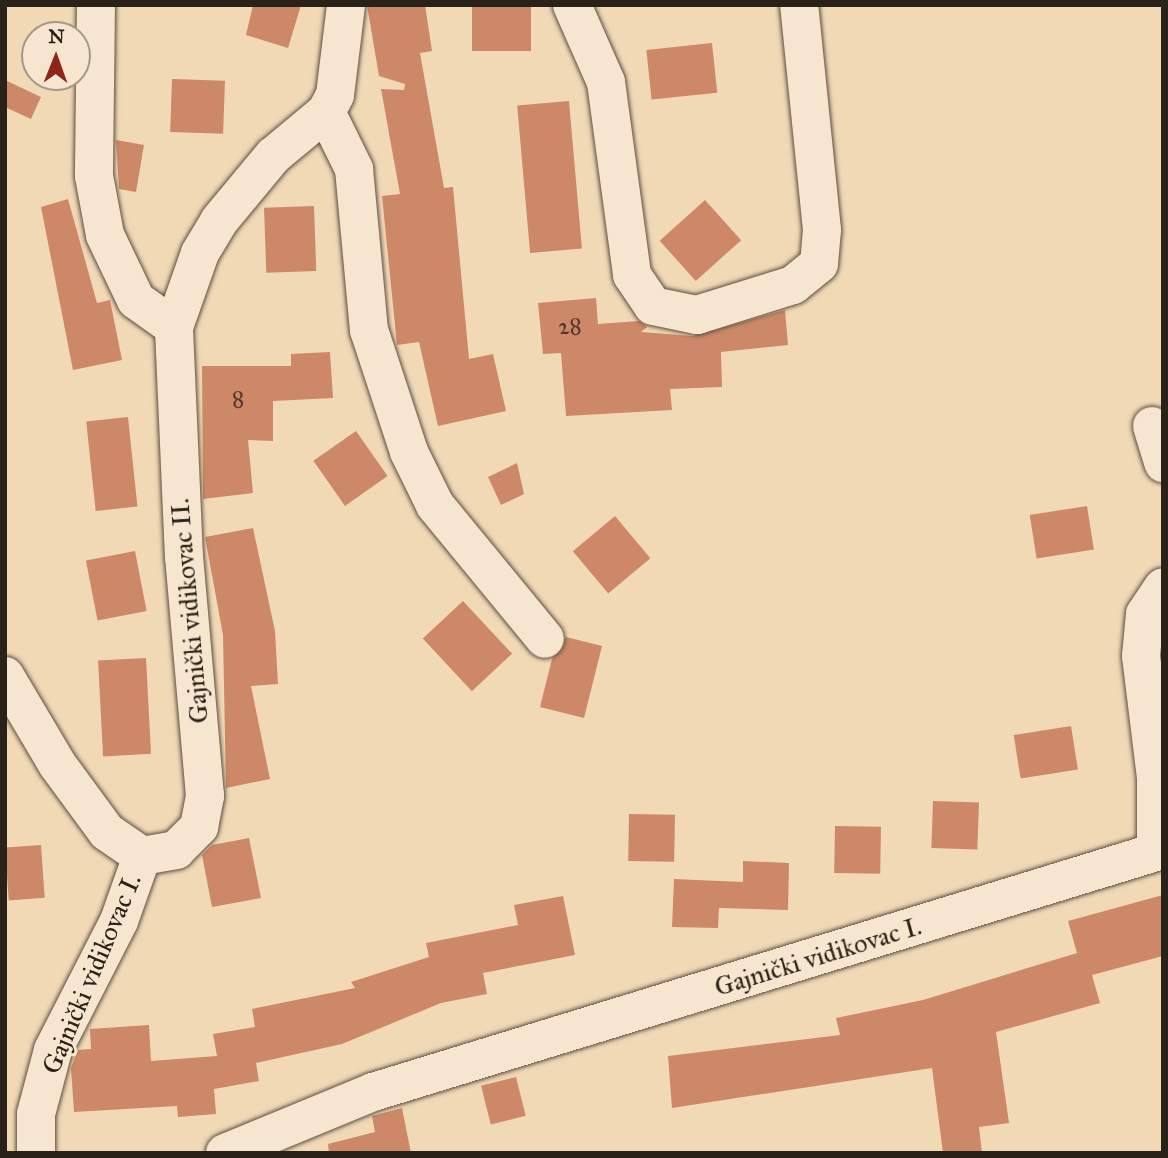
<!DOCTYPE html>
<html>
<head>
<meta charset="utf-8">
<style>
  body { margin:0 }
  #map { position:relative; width:1168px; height:1158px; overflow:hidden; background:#f1d9b6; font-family:"IM FELL Great Primer",serif }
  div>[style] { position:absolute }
  .building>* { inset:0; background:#cd8967; transform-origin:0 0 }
  .roads { filter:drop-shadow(0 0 2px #5c4f40) drop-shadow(0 0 2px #5c4f40) }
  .minor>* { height:38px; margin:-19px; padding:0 19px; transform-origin:19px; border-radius:19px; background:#f6e6d0 }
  span { translate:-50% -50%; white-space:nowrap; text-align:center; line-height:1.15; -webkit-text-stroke:6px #f6e6d0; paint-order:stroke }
  .number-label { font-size:23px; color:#533b2c }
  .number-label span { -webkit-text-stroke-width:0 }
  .street-label { font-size:26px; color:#2a2118 }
  .frame { position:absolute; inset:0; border:7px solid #2a2118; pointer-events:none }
  .north { position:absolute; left:21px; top:21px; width:70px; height:70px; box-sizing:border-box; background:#f6e6d0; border:2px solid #a49786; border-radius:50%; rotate:1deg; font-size:19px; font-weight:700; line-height:28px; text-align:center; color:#2a2118 }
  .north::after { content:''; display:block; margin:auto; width:24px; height:32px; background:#8f2418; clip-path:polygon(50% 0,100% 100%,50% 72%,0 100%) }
</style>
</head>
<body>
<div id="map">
  <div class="building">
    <div style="clip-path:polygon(253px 5px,301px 5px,288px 48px,246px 35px)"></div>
    <div style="clip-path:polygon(367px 5px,425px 5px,432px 51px,420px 53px,444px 188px,453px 187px,469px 359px,493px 354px,506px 411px,438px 426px,419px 342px,397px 345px,382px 196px,400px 194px,381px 89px,404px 90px,405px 84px,379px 76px)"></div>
    <div style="left:472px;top:5px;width:59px;height:46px"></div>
    <div style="left:712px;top:43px;width:50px;height:66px;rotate:84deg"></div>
    <div style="left:172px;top:79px;width:53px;height:53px;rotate:2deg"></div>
    <div style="clip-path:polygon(5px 80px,41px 97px,31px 119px,5px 107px)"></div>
    <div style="left:569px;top:101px;width:148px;height:52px;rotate:85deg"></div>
    <div style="clip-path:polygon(116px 140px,144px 145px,136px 192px,119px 189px)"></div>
    <div style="clip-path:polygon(68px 199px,97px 303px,110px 300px,122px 360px,73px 370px,41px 207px)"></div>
    <div style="left:705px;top:200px;width:54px;height:61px;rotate:48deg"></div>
    <div style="left:314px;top:206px;width:65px;height:50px;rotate:88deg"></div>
    <div style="clip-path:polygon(596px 298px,598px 324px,639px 321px,647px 327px,641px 332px,693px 336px,785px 310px,788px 345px,721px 352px,722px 387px,670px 389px,672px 410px,566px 416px,561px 353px,543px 354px,538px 303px)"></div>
    <div style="clip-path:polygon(330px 352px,333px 398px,273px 401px,273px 441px,248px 440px,253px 493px,203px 499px,202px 366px,291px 366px,291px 354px)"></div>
    <div style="left:128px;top:417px;width:90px;height:42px;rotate:84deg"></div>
    <div style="left:356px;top:431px;width:55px;height:52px;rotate:55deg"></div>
    <div style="clip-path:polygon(517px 463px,524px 494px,501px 505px,488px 477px)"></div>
    <div style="left:1087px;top:506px;width:44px;height:58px;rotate:81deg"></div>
    <div style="left:615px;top:516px;width:55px;height:55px;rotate:50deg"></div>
    <div style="clip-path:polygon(253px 528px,275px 631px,278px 684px,251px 686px,270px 779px,226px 788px,223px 635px,205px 537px)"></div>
    <div style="left:135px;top:551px;width:61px;height:50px;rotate:79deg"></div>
    <div style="left:463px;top:601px;width:72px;height:55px;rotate:47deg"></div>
    <div style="clip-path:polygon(566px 637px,602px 646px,584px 718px,540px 707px,552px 659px)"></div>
    <div style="left:146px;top:658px;width:96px;height:48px;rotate:87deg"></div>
    <div style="left:1071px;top:726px;width:44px;height:58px;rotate:81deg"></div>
    <div style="left:933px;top:801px;width:46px;height:47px;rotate:2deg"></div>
    <div style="left:629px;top:814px;width:46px;height:47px;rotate:1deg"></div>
    <div style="left:835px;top:826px;width:46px;height:47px;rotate:1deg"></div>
    <div style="clip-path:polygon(249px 838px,261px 898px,212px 907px,202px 855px,212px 845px)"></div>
    <div style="left:41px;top:845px;width:53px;height:36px;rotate:86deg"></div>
    <div style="clip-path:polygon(743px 861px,789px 863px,788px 910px,719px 908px,718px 928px,672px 927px,674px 879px,743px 882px)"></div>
    <div style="clip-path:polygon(1163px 895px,1163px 956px,1092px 975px,1100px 1003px,996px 1032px,1009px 1123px,979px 1127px,982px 1153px,943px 1153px,932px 1068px,672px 1108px,668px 1056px,840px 1035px,836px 1018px,923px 1000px,1077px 953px,1068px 921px)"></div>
    <div style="clip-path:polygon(563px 896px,575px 955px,483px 973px,487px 994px,441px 1003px,342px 1044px,256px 1063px,259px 1081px,214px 1089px,216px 1114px,178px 1117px,177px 1106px,74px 1112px,71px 1068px,78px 1050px,91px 1049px,90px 1029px,149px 1025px,151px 1061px,217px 1056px,213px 1034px,255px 1027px,252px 1009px,355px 988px,351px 982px,429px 957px,426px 943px,518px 925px,514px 905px)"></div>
    <div style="left:516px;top:1077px;width:40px;height:36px;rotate:76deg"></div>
    <div style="clip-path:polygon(402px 1108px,411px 1153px,329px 1153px,328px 1144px,375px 1132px,372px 1116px)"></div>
  </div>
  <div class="roads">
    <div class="minor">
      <div style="left:96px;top:5px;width:171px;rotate:90.7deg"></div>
      <div style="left:94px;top:176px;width:60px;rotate:79.4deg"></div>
      <div style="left:105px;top:235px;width:72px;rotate:64.5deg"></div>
      <div style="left:136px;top:300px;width:47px;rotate:35.4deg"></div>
      <div style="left:572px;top:5px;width:84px;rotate:66.2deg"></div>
      <div style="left:606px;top:82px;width:195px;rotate:82.3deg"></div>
      <div style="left:632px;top:275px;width:37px;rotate:56deg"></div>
      <div style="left:653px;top:306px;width:45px;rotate:11.6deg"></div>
      <div style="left:697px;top:315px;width:101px;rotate:-17.4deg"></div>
      <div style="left:793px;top:285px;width:33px;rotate:-39deg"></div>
      <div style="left:819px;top:264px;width:34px;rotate:-85deg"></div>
      <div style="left:822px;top:230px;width:226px;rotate:-95.8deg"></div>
      <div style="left:326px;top:112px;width:64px;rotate:63.8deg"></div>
      <div style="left:354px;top:169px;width:162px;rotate:84.7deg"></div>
      <div style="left:369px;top:330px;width:128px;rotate:71.8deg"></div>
      <div style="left:409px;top:452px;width:59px;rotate:63.9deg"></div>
      <div style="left:435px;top:505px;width:173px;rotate:50.6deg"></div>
      <div style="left:1152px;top:426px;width:39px;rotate:73deg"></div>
      <div style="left:5px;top:676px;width:102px;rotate:59.4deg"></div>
      <div style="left:57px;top:764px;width:84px;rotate:53.7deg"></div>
      <div style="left:107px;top:832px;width:42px;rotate:34.4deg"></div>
      <div style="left:142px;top:856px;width:35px;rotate:-10deg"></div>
      <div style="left:176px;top:850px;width:33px;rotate:-45deg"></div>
      <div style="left:199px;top:827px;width:32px;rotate:-79deg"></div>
      <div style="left:205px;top:796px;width:239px;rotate:-95deg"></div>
      <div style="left:184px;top:558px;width:231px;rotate:-92.5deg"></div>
      <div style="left:174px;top:327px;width:78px;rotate:-70.6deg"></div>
      <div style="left:200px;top:253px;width:37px;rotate:-59deg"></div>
      <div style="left:219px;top:221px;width:85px;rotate:-50.3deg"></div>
      <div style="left:273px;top:156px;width:69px;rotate:-39.7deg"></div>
      <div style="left:326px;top:112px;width:19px;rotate:-62deg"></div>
      <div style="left:335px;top:95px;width:91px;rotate:-83deg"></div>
      <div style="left:36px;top:1153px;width:39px;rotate:-90deg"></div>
      <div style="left:36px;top:1114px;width:66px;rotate:-75.1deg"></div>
      <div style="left:53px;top:1050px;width:145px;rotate:-62.9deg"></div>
      <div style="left:119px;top:921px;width:69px;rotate:-70.5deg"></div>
      <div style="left:225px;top:1153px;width:160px;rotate:-22.4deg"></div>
      <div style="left:373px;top:1092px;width:819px;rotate:-17.04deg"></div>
      <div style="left:1156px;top:852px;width:74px;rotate:-90deg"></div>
      <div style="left:1156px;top:778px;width:123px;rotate:-97deg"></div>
      <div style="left:1141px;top:656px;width:42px;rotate:-84.6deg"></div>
      <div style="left:1145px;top:614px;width:32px;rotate:-56deg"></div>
    </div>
  </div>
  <div class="number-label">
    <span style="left:570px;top:326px">28</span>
    <span style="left:238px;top:399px">8</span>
  </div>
  <div class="street-label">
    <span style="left:190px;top:611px;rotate:-95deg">Gajnički vidikovac II.</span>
    <span style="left:818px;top:957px;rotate:-17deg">Gajnički vidikovac I.</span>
    <span style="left:92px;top:974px;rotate:-67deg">Gajnički vidikovac I.</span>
  </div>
  <div class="frame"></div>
  <div class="north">N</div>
</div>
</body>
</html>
